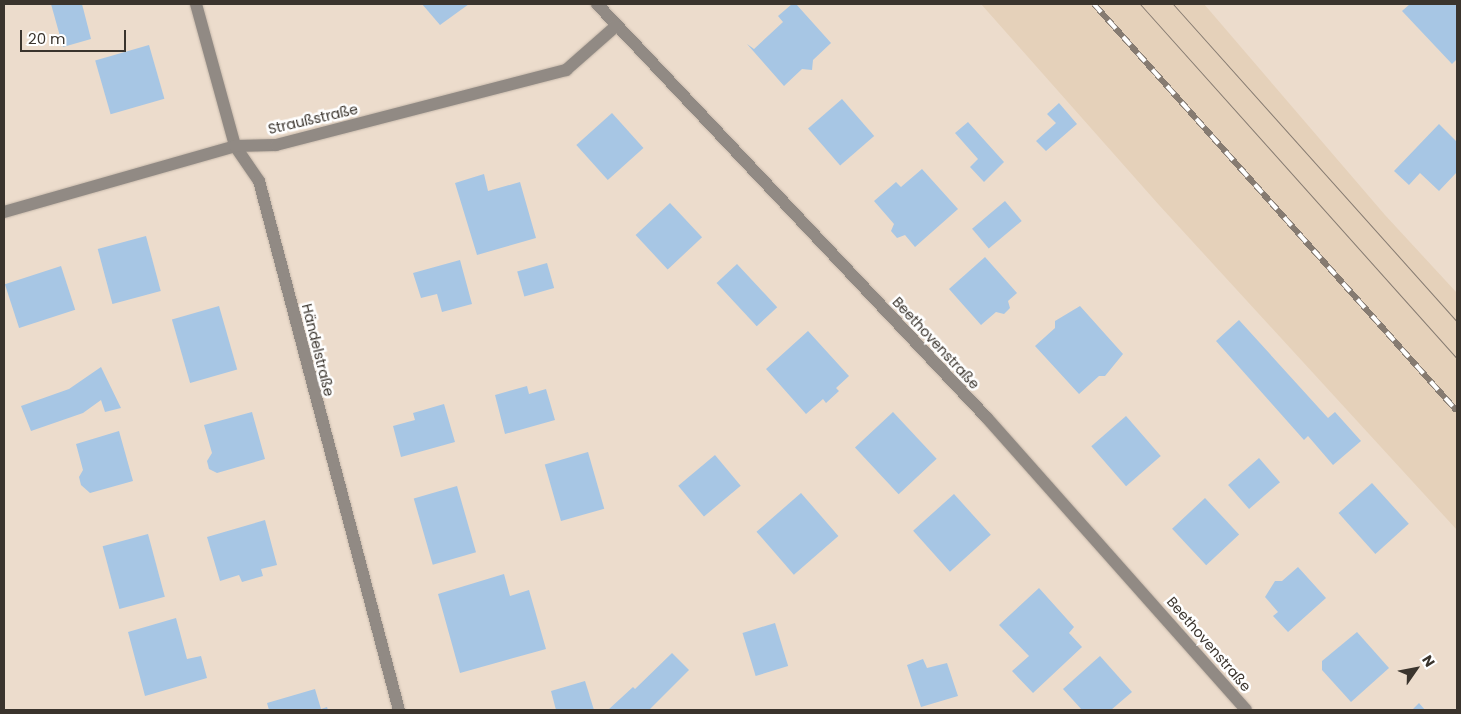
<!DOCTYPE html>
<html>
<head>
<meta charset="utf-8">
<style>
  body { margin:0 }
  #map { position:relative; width:1461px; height:714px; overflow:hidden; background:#ecdccc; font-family:Poppins,sans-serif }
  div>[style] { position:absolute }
  .built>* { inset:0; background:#e5d1ba }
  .building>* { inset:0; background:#a7c6e4; transform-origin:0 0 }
  .roads { filter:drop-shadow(0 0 1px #c8baac) drop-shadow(0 0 1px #c8baac) }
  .minor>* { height:12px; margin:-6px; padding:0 6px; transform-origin:6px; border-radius:6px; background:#918a84 }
  .tram>* { height:1px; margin:-0.5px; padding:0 0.5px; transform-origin:0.5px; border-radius:0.5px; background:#867b71 }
  .rail>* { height:5.5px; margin-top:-2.75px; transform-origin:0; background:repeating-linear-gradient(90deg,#fff 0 11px,#867b71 0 22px); box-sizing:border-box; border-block:1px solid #867b71 }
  span { translate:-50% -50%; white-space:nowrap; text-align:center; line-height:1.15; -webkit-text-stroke:5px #fff; paint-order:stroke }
  .street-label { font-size:14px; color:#3a342d }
  .frame { position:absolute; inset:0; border:5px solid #3a342d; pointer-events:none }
  .north { position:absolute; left:1391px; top:644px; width:50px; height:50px; -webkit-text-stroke:4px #fff; paint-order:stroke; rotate:57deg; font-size:14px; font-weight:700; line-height:20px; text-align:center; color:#3a342d }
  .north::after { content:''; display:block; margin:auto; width:18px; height:22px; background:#3a342d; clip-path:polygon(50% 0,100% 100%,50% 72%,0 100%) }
  .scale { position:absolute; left:20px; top:30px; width:106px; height:22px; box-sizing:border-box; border:2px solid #3a342d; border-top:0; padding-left:6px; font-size:15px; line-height:18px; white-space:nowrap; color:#3a342d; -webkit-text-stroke:4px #fff; paint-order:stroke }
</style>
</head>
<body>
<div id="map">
  <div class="built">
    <div style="clip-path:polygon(981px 4px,1204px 4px,1385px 215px,1457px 293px,1457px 530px,1159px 205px)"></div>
  </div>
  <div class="building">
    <div style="clip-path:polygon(51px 4px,82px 4px,91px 39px,63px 47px)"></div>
    <div style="clip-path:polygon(422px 4px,469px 4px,440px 25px)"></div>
    <div style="clip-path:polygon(792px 4px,796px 4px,831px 43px,813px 60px,812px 70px,802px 69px,784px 86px,747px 44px,754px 49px,783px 22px,778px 16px)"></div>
    <div style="clip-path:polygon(1410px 4px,1457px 4px,1457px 59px,1452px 64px,1402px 11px)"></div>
    <div style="left:149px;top:45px;width:56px;height:56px;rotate:74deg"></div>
    <div style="left:842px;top:99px;width:49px;height:45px;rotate:49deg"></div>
    <div style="clip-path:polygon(1059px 103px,1077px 124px,1046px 151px,1036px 141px,1056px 123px,1047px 114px)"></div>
    <div style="left:612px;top:113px;width:47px;height:48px;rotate:48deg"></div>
    <div style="clip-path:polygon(968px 122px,1004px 162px,984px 182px,970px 167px,978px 159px,955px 133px)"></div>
    <div style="clip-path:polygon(1439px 124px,1457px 142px,1457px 172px,1439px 191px,1420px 173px,1409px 185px,1394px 171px)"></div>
    <div style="clip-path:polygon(922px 169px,958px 209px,915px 247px,905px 235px,897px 238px,891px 231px,894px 224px,874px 201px,896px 182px,901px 187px)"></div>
    <div style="clip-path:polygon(484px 174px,488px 191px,520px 182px,536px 238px,477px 255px,455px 183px)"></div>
    <div style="left:1005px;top:201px;width:26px;height:43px;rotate:50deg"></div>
    <div style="left:670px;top:203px;width:47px;height:47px;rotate:47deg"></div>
    <div style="left:146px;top:236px;width:57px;height:50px;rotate:75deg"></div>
    <div style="clip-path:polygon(985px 257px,1017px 293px,1008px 301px,1010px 308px,1004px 314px,996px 312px,981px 325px,949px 289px)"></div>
    <div style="clip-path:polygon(460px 260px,472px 304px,442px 312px,437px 294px,421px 298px,413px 273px)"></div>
    <div style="left:547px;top:263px;width:26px;height:31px;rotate:74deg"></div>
    <div style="left:737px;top:264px;width:59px;height:28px;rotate:47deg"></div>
    <div style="left:61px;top:266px;width:46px;height:59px;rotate:72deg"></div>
    <div style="left:219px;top:306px;width:66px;height:49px;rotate:74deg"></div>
    <div style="clip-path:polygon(1080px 306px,1123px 354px,1105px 376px,1099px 376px,1079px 394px,1035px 346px,1055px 328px,1055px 321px)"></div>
    <div style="clip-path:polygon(1239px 320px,1328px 418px,1335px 412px,1361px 441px,1333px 465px,1308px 436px,1304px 440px,1216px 341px)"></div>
    <div style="clip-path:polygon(808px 331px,849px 376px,836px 388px,839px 391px,826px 403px,823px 399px,806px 414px,766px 369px)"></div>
    <div style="clip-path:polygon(101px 367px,121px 408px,105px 412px,101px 400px,83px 413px,31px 431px,21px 406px,69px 389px)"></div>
    <div style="clip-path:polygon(527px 386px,529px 394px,546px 389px,555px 420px,505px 434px,495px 395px)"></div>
    <div style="clip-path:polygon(444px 404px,455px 442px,401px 457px,393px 426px,415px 420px,413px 413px)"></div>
    <div style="clip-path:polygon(252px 412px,265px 459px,217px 473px,209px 469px,207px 461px,212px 453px,204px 425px)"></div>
    <div style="left:893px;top:412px;width:64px;height:52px;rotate:47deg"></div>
    <div style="left:1126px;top:416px;width:53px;height:46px;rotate:49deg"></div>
    <div style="clip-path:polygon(119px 431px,133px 481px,90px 493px,81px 485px,79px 477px,83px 470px,76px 444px)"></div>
    <div style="left:588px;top:452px;width:59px;height:45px;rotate:74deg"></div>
    <div style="left:715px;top:455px;width:40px;height:48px;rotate:50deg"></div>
    <div style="left:1259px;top:458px;width:32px;height:41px;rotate:49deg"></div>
    <div style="left:1372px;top:483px;width:55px;height:45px;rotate:48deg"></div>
    <div style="left:457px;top:486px;width:69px;height:45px;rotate:74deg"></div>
    <div style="left:801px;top:493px;width:57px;height:59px;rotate:49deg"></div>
    <div style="left:954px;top:494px;width:55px;height:55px;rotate:48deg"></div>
    <div style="left:1205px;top:498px;width:50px;height:45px;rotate:47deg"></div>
    <div style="clip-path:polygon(265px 520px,277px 565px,261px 569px,263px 576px,242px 582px,239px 575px,220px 581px,207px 537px)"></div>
    <div style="left:148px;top:534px;width:65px;height:47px;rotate:75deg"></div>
    <div style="clip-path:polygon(1298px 567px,1326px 598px,1288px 632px,1273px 616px,1278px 612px,1265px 597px,1275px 581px,1282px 581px)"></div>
    <div style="clip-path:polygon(504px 574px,510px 596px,529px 590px,546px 649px,460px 673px,438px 594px)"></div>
    <div style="clip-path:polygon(1039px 588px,1074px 627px,1069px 633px,1082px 647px,1033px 693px,1012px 671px,1029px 656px,999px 625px)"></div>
    <div style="clip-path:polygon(176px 618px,187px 659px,201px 656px,207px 678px,145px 696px,128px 632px)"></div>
    <div style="left:775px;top:623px;width:45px;height:34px;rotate:73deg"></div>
    <div style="clip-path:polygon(1357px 632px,1389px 668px,1351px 702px,1322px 670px,1322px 661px)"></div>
    <div style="clip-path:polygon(672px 653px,689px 670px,649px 710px,608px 710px,633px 687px,635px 689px)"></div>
    <div style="clip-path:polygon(1100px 656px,1132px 692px,1111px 710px,1082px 710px,1063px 689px)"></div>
    <div style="clip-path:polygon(923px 659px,927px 668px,947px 663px,958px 696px,921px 707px,907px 665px)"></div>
    <div style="clip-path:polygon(585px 681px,594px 710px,556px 710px,551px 691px)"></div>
    <div style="clip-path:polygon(315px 689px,321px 709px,327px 707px,328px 710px,269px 710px,267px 703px)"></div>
    <div style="clip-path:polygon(1419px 703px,1425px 710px,1412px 710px)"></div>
  </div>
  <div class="roads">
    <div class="minor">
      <div style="left:196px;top:4px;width:147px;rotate:74.6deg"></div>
      <div style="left:235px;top:146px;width:42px;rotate:55.6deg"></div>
      <div style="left:259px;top:181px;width:547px;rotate:75.18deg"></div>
      <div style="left:597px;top:4px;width:569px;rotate:46.71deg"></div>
      <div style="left:987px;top:418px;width:390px;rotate:48.4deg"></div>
      <div style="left:4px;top:212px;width:240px;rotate:-15.9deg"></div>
      <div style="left:235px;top:146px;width:41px;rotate:-1.4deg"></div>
      <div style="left:276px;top:145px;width:300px;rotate:-14.5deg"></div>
      <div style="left:566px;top:70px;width:67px;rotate:-41.3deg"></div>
    </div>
  </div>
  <div class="tram">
    <div style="left:1140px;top:4px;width:475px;rotate:48.2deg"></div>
    <div style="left:1173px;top:4px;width:426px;rotate:48.2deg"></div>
  </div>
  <div class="rail">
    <div style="left:1094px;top:4px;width:545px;rotate:48.27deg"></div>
  </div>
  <div class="street-label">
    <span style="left:313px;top:119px;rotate:-13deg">Straußstraße</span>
    <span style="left:936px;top:343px;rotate:47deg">Beethovenstraße</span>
    <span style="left:318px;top:350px;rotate:76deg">Händelstraße</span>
    <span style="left:1209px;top:644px;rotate:49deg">Beethovenstraße</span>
  </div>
  <div class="frame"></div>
  <div class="north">N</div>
  <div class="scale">20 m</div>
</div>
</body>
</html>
